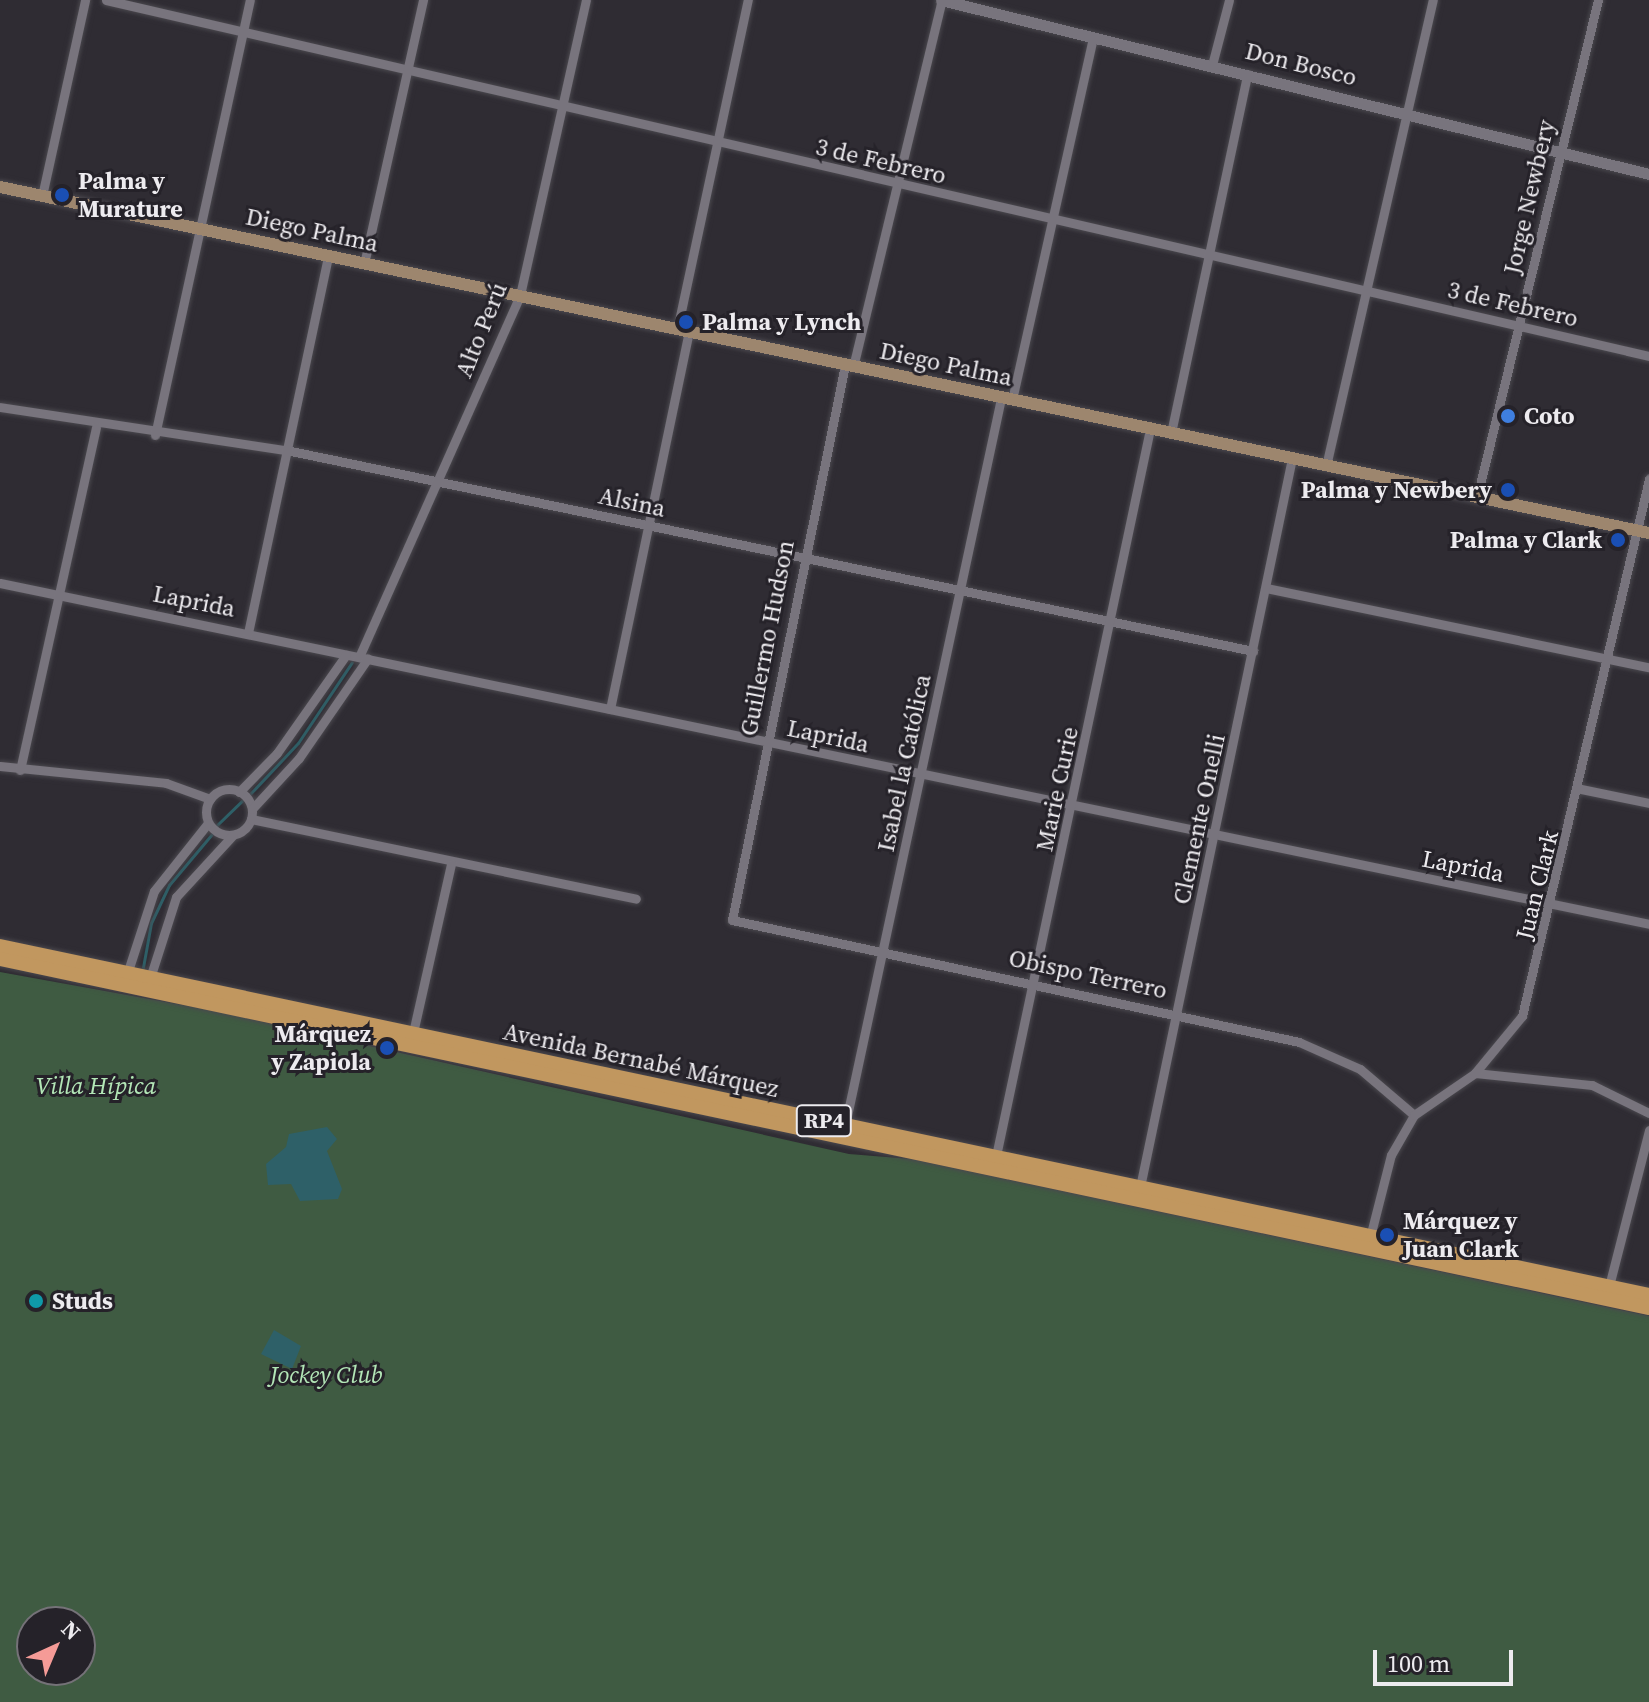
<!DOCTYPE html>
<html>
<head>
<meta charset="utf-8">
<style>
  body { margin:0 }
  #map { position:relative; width:1649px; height:1702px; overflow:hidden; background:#2f2c33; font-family:"Source Serif 4",serif }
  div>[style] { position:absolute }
  .green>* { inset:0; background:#3f5b42 }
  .water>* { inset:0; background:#2e6068 }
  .stream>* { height:3px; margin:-1.5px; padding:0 1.5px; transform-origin:1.5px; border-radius:1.5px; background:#2e6068 }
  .roads { filter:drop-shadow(0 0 2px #4a484e) drop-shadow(0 0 2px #4a484e) }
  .minor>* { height:9px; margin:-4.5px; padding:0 4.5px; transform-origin:4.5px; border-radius:4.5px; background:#78747d }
  .minor>.ring { margin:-4.5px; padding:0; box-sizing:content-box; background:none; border:9px solid #78747d; border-radius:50% }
  .tertiary>* { height:11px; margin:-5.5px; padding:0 5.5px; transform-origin:5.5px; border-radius:5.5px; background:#78747d }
  .secondary>* { height:12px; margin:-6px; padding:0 6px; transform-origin:6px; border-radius:6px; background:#9d866e }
  .primary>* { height:14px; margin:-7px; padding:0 7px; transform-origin:7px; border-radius:7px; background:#c1975f }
  .dots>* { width:22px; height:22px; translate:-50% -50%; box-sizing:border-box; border:4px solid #252229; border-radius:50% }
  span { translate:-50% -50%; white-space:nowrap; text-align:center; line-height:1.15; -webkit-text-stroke:6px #252229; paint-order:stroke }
  .shield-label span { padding:2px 6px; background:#252229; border:2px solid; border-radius:6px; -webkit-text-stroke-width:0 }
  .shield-label { font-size:22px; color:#edebef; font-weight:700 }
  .street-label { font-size:24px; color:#edebef }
  .poi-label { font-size:24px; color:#edebef; font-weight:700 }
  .left { translate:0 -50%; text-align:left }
  .right { translate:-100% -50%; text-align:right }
  .park-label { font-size:24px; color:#b3e7b7; font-style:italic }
  .north { position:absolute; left:16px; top:1606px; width:80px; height:80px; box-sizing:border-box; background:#252229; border:2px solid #757278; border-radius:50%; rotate:44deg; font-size:22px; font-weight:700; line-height:32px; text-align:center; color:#edebef }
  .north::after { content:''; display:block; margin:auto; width:28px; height:36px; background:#f59b97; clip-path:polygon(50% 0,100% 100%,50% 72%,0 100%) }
  .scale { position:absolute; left:1373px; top:1650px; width:140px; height:36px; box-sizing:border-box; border:4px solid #edebef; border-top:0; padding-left:10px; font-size:24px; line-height:28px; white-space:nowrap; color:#edebef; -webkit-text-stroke:6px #252229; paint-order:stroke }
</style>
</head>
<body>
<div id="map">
  <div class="green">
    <div style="clip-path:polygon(evenodd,0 972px,210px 1010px,849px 1154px,911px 1159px,1649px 1316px,1649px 1702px,0 1702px,0 972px,32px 1622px,80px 1622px,80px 1670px,32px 1670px,32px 1622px)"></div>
  </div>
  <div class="water">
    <div style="clip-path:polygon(327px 1127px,337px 1139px,327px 1151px,342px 1189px,338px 1199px,300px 1201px,291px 1184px,268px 1185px,266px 1164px,286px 1147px,289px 1134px)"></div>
    <div style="clip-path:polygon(274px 1330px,301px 1346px,292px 1369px,261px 1354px)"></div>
  </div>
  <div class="stream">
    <div style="left:249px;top:795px;width:71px;rotate:-46.7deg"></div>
    <div style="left:298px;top:743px;width:97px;rotate:-56.3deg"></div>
    <div style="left:217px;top:825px;width:35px;rotate:-44deg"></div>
    <div style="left:142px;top:973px;width:51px;rotate:-79.8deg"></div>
    <div style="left:151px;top:923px;width:42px;rotate:-64.7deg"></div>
    <div style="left:169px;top:885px;width:67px;rotate:-49.9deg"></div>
  </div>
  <div class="roads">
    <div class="minor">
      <div style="left:106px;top:0;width:1584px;rotate:12.99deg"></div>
      <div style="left:1212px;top:65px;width:67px;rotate:-75.3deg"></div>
      <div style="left:42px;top:196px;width:201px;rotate:-77.6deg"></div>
      <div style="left:364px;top:264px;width:271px;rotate:-77.4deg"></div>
      <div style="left:677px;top:330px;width:338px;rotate:-77.9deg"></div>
      <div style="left:845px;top:365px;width:566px;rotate:101.51deg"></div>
      <div style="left:732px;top:920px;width:580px;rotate:12.14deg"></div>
      <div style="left:1299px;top:1042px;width:67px;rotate:23.9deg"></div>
      <div style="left:1360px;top:1069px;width:71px;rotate:40.4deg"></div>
      <div style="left:853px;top:367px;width:378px;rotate:-76.4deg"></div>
      <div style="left:1012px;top:400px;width:371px;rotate:-77.4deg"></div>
      <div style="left:0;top:407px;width:289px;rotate:8.6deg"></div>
      <div style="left:286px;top:450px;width:988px;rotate:11.74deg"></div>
      <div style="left:1171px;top:433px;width:367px;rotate:-78deg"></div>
      <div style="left:155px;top:435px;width:445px;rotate:-77.7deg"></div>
      <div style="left:1326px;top:466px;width:478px;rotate:-77.1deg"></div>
      <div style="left:1477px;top:497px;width:512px;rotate:-76.32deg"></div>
      <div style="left:0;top:583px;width:1684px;rotate:11.68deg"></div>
      <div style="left:1266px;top:588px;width:391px;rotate:11.7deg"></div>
      <div style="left:248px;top:633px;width:384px;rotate:-78deg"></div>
      <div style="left:359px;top:657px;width:396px;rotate:-66deg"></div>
      <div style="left:520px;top:295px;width:302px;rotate:-77.4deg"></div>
      <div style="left:610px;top:709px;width:385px;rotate:-78.2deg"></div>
      <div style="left:0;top:766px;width:167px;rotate:5.8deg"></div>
      <div style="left:166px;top:783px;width:47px;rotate:20deg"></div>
      <div style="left:20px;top:770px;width:351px;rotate:-77.5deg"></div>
      <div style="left:1581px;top:789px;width:69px;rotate:11.6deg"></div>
      <div class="ring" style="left:206px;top:789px;width:37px;height:37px"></div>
      <div style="left:239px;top:792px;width:54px;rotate:-45.7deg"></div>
      <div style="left:277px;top:753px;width:120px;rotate:-54.9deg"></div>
      <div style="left:252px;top:809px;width:69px;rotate:-47.3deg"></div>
      <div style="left:299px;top:758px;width:121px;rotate:-55.4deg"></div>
      <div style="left:251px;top:819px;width:393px;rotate:11.7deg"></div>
      <div style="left:127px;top:974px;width:87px;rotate:-72deg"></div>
      <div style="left:154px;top:891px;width:87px;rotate:-51.5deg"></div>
      <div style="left:150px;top:978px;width:85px;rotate:-72.2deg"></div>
      <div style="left:176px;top:897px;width:84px;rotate:-47.4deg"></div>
      <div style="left:412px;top:1037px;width:177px;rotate:-77.3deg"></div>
      <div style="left:1475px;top:1073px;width:118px;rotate:5.9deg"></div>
      <div style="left:1592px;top:1085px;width:64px;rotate:26.2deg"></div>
      <div style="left:844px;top:1130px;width:749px;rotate:-77.89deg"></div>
      <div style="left:996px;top:1156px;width:743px;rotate:-78.04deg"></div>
      <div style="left:1140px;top:1187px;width:745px;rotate:-78.22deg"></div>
      <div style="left:1369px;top:1241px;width:89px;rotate:-75.7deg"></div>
      <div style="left:1391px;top:1155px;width:46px;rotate:-60.1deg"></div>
      <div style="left:1414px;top:1115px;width:74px;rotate:-34.5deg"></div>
      <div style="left:1475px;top:1073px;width:74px;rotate:-50.5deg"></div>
      <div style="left:1522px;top:1016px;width:552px;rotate:-76.69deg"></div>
      <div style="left:1609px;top:1286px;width:161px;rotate:-75.6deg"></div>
    </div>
    <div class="tertiary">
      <div style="left:941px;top:0;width:729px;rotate:13.81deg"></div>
    </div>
    <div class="secondary">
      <div style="left:0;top:187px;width:1685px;rotate:11.85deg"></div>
    </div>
    <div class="primary">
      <div style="left:0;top:946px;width:1686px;rotate:11.95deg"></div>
      <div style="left:0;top:959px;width:1686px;rotate:11.95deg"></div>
    </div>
  </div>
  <div class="dots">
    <div style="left:62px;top:195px;background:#1a4fb4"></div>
    <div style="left:686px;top:322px;background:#1a4fb4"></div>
    <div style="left:1508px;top:416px;background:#3f7fe0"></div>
    <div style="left:1508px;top:490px;background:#1a4fb4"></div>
    <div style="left:1618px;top:540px;background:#1a4fb4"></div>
    <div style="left:387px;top:1048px;background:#1a4fb4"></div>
    <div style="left:1387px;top:1235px;background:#1a4fb4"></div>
    <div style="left:36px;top:1301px;background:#0f9aa8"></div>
  </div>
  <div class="shield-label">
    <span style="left:824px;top:1121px">RP4</span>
  </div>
  <div class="street-label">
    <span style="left:1301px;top:64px;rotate:14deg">Don Bosco</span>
    <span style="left:881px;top:161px;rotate:13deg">3 de Febrero</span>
    <span style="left:1529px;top:197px;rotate:-77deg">Jorge Newbery</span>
    <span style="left:312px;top:230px;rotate:12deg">Diego Palma</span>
    <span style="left:1513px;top:304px;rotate:13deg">3 de Febrero</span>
    <span style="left:481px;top:330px;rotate:-68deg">Alto Perú</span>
    <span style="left:946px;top:364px;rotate:12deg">Diego Palma</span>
    <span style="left:632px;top:502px;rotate:12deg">Alsina</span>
    <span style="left:194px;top:601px;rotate:11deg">Laprida</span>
    <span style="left:767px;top:638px;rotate:-79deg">Guillermo Hudson</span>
    <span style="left:828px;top:736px;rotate:12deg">Laprida</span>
    <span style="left:904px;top:763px;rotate:-78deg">Isabel la Católica</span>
    <span style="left:1057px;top:789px;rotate:-78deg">Marie Curie</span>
    <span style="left:1199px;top:819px;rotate:-78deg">Clemente Onelli</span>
    <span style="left:1463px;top:866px;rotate:11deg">Laprida</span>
    <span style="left:1537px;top:885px;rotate:-76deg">Juan Clark</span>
    <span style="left:1088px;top:974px;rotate:12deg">Obispo Terrero</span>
    <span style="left:641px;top:1060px;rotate:12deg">Avenida Bernabé Márquez</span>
  </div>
  <div class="poi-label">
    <span class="left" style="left:78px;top:195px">Palma y<br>Murature</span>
    <span class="left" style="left:702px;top:322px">Palma y Lynch</span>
    <span class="left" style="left:1524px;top:416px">Coto</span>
    <span class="right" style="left:1492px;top:490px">Palma y Newbery</span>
    <span class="right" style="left:1602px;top:540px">Palma y Clark</span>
    <span class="right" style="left:371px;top:1048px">Márquez<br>y Zapiola</span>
    <span class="left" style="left:1403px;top:1235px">Márquez y<br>Juan Clark</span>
    <span class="left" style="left:52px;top:1301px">Studs</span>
  </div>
  <div class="park-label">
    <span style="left:96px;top:1086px">Villa Hípica</span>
    <span style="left:326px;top:1375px">Jockey Club</span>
  </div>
  <div class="north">N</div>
  <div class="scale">100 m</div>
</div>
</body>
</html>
